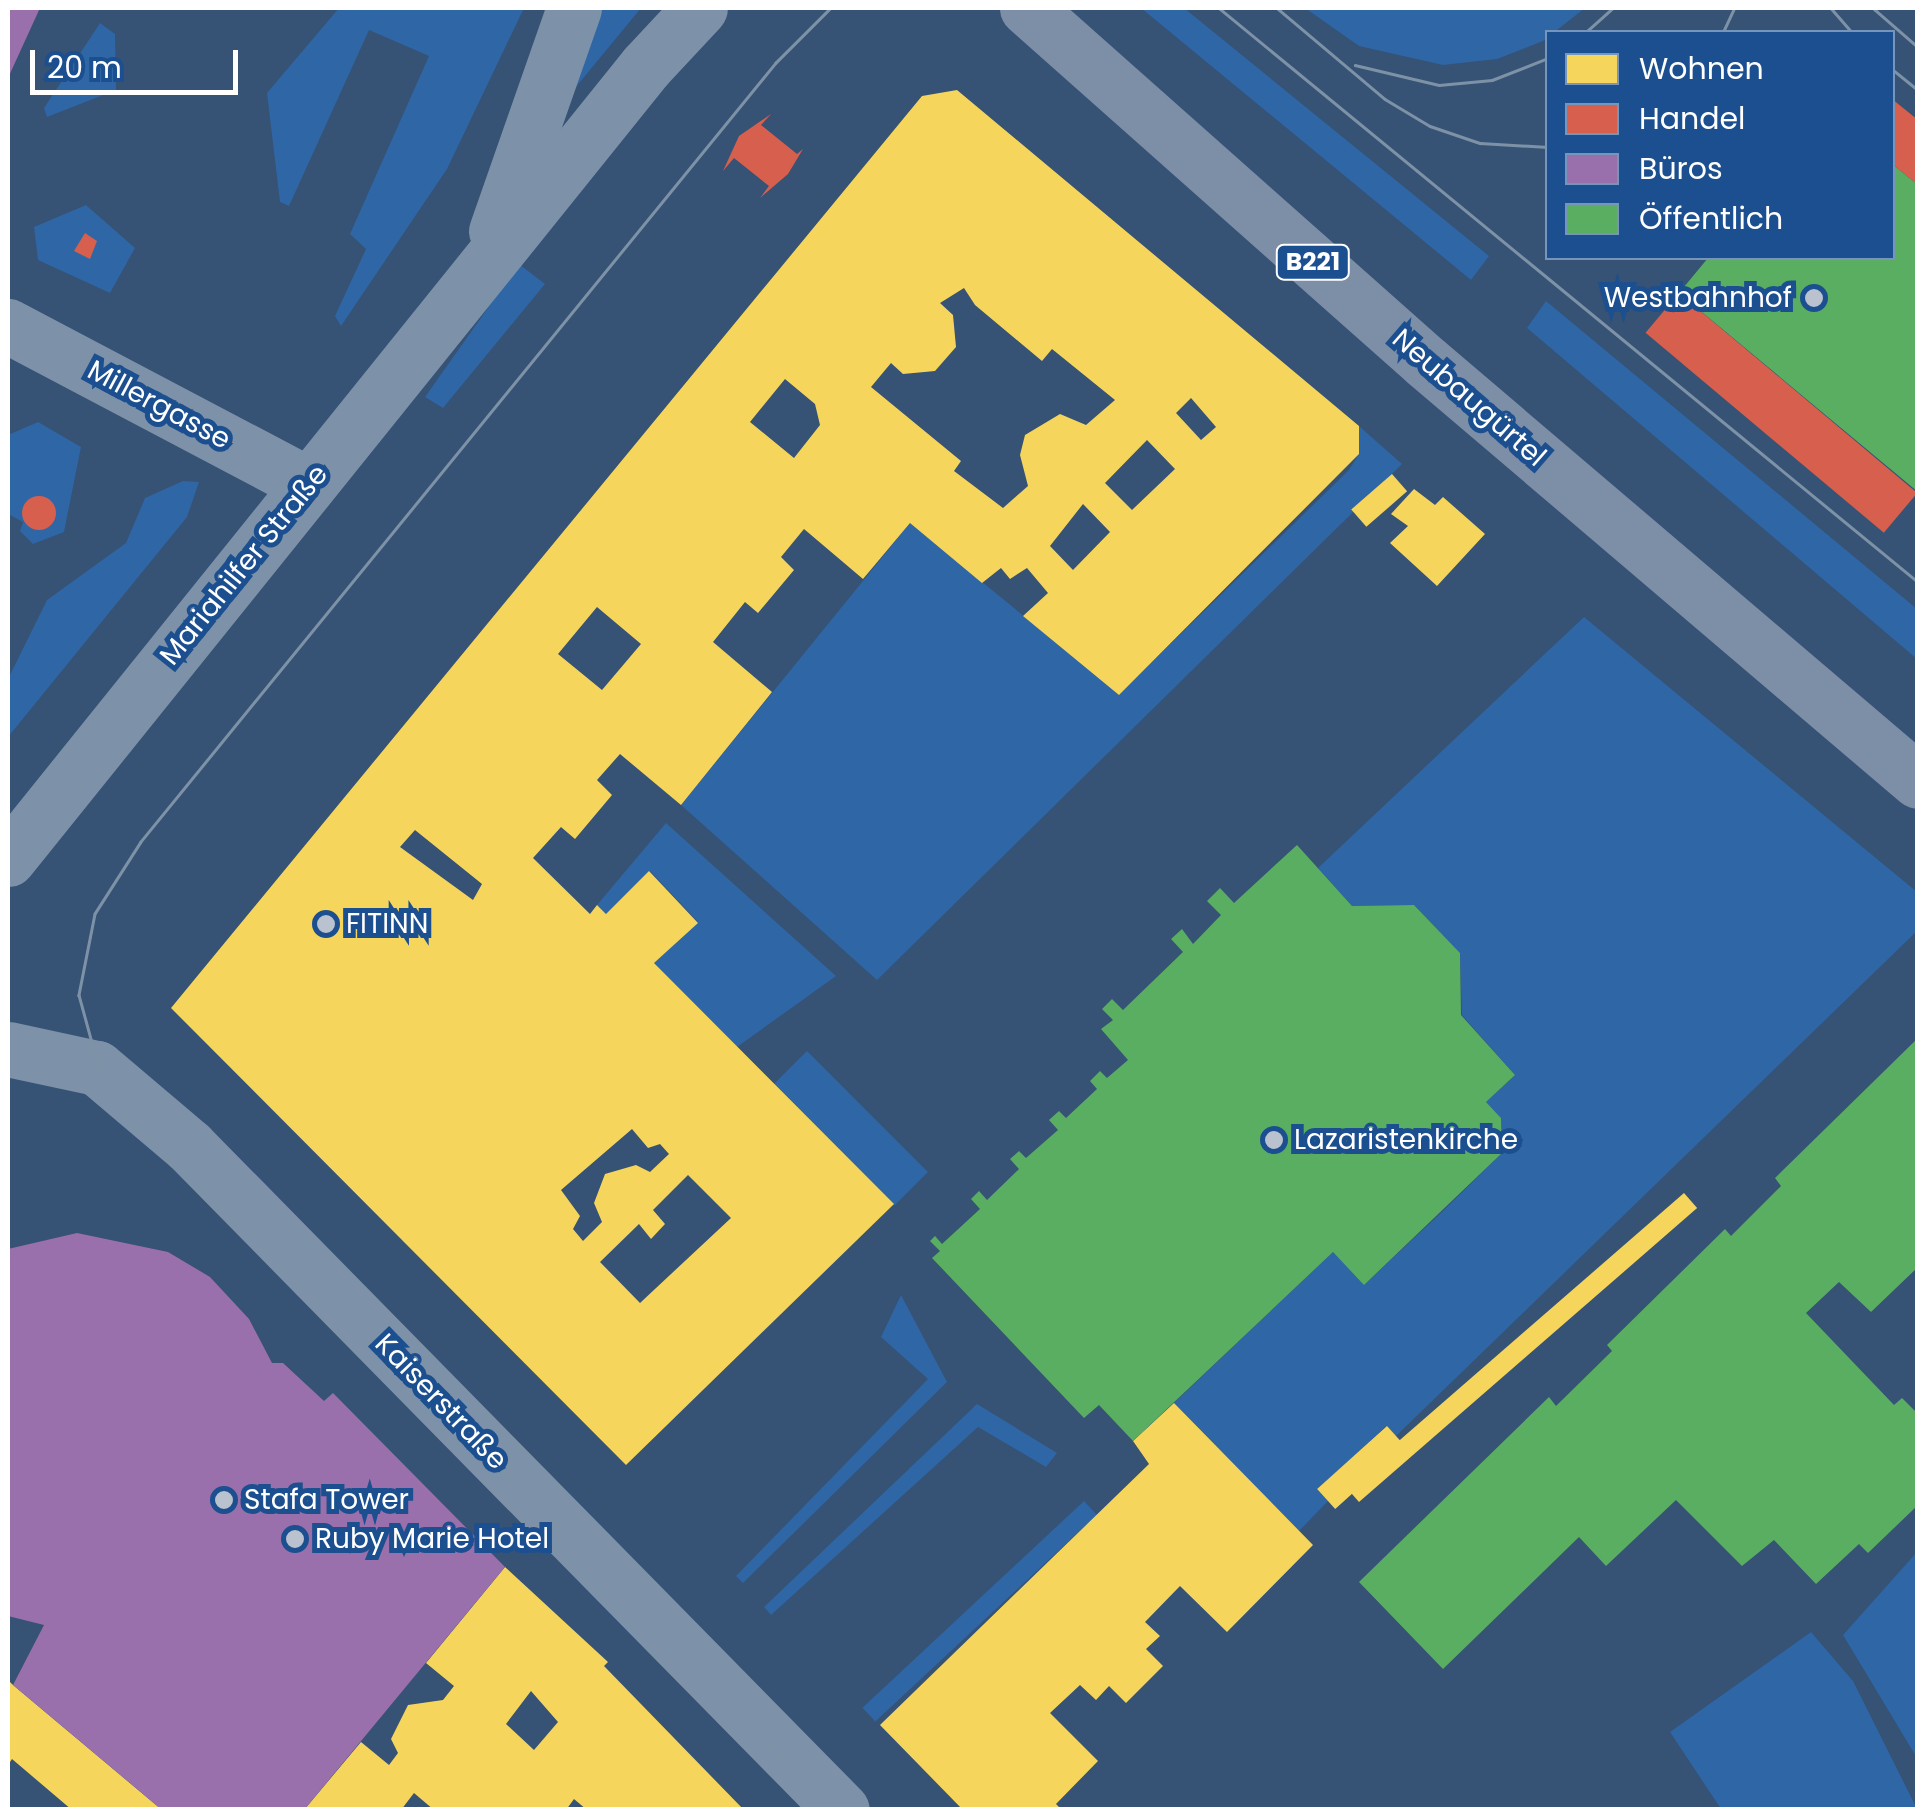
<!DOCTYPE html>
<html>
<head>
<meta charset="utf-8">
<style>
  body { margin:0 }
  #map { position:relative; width:1925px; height:1817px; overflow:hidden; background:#365274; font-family:Poppins,sans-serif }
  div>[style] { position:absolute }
  .green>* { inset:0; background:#2f66a5; transform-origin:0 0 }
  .homes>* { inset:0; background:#f6d55c; transform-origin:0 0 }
  .shops>* { inset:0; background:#d6604d; transform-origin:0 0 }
  .round { border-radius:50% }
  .offices>* { inset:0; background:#9970ab }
  .public>* { inset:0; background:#5aae61 }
  .minor>* { height:55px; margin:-27.5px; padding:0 27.5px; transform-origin:27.5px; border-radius:27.5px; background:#7d92a8 }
  .major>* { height:55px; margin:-27.5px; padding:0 27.5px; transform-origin:27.5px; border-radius:27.5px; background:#7d8ea7 }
  .tram>* { height:2.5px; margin:-1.25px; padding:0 1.25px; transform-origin:1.25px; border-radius:1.25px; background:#7e92a7 }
  .dots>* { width:28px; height:28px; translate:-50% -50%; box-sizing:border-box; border:5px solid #1b4f8f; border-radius:50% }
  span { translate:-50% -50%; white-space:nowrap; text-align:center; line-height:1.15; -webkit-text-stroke:10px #1b4f8f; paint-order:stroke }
  .shield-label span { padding:2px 8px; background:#1b4f8f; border:2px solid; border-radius:8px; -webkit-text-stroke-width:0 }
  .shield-label { font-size:25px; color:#fff; font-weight:700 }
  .poi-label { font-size:28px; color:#fff }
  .right { translate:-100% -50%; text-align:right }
  .left { translate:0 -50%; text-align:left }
  .street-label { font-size:28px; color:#fff }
  .frame { position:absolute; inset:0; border:10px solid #fff; pointer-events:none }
  .legend { position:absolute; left:1545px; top:30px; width:350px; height:230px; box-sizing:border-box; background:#1b4f8f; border:2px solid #7695bc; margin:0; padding:12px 18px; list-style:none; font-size:30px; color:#fff }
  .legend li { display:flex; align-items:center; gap:20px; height:50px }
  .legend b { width:50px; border:2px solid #7695bc }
  .scale { position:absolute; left:30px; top:50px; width:208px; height:45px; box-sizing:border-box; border:5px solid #fff; border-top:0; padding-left:12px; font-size:30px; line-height:35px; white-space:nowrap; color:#fff; -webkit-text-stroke:8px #1b4f8f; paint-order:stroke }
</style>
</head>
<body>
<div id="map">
  <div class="green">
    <div style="clip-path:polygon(339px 8px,524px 8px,447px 169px,341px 326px,335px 316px,366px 249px,350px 234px,429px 56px,369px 30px,289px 206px,280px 202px,267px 93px)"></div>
    <div style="clip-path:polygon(590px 8px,641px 8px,562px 104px)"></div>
    <div style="clip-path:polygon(1141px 8px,1184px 8px,1489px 256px,1471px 280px)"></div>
    <div style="clip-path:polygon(1305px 8px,1585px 8px,1543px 41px,1497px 59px,1443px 65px,1359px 46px)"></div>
    <div style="clip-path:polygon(100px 23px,115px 34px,116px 90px,47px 117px,44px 108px)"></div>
    <div style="clip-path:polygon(86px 205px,135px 248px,110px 293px,38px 260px,34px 227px)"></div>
    <div style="clip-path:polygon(519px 264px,545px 284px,443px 408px,425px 397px)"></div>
    <div style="clip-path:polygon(1546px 301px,1917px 609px,1917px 659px,1527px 328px)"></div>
    <div style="clip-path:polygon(38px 422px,81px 447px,64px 532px,33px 544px,20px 531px,23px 522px,8px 514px,8px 435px)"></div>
    <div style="clip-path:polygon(1359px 426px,1402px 464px,877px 980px,681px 805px,910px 523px,1119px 694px,1349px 470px,1359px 454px)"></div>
    <div style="clip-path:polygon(183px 481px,199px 482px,187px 517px,8px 737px,8px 679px,47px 600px,126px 543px,145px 498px)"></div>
    <div style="clip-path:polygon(1584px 617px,1917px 892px,1917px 931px,1396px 1436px,1386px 1426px,1320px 1490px,1328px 1501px,1299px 1531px,1174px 1403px,1333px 1252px,1365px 1284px,1444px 1210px,1502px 1153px,1501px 1118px,1486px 1102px,1515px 1075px,1462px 1015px,1460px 953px,1414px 905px,1352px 906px,1318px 868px)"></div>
    <div style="clip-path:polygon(666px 823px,836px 976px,737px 1047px,654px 963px,698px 922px,650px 871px,606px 914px,597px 905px)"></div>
    <div style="left:807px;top:1051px;width:171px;height:47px;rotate:45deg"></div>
    <div style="clip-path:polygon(901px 1295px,947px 1382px,743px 1583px,736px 1576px,928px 1379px,881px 1337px)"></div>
    <div style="clip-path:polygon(977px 1404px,1057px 1453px,1046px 1467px,978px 1427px,771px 1615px,764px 1607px)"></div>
    <div style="left:1084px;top:1501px;width:19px;height:303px;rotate:47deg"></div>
    <div style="clip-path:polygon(1917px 1552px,1917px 1758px,1843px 1635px)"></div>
    <div style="clip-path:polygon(1811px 1632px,1853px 1681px,1917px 1809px,1721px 1809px,1670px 1732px)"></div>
  </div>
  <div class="homes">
    <div style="clip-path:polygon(evenodd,957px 90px,1359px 426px,1359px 454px,1119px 695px,1023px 616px,1048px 593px,1027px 568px,1010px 579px,1001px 568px,982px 583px,910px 523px,863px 579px,804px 529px,781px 557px,794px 570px,758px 613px,745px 602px,713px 642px,772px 692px,681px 805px,620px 754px,597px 780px,612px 795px,575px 839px,561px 827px,533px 858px,590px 914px,597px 905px,606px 914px,649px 871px,698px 923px,654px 963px,894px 1204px,626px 1465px,171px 1008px,922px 96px,957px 90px,964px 288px,975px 305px,1042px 361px,1052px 349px,1115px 400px,1086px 425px,1060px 414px,1025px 435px,1020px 455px,1028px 486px,1003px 508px,954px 471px,961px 461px,871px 387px,891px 363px,903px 374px,935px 371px,956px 347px,953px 315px,940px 303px,964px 288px,957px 90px,785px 379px,815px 404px,820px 425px,794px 458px,750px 422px,785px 379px,957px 90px,1191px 398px,1216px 427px,1201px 440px,1176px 413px,1191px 398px,957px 90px,1147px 440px,1175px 469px,1132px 510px,1105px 483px,1147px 440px,957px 90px,1083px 504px,1110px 532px,1073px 570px,1050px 546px,1083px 504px,957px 90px,597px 607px,641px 644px,602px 690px,558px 654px,597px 607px,957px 90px,415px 830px,482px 884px,473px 900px,400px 847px,415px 830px,957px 90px,632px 1129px,648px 1148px,660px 1144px,669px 1154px,650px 1172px,636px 1165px,605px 1174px,594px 1203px,602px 1222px,583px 1241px,573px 1229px,580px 1216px,561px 1190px,632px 1129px,957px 90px,688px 1175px,731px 1218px,640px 1303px,600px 1262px,639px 1224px,651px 1239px,665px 1224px,653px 1210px,688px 1175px)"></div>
    <div style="left:1392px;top:474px;width:23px;height:54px;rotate:49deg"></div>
    <div style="clip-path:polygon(1414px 489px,1435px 505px,1443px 497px,1485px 534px,1437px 586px,1390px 543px,1408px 526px,1391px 514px)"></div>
    <div style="left:1684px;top:1193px;width:20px;height:448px;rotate:49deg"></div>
    <div style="clip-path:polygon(1174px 1403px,1313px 1545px,1227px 1632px,1180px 1586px,1145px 1622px,1160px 1636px,1146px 1649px,1163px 1666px,1126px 1703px,1109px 1686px,1096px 1700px,1080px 1685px,1050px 1713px,1098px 1761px,1056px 1804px,1062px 1810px,963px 1810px,880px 1725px,1149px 1464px,1133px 1441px)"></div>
    <div style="left:1387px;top:1426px;width:27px;height:94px;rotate:48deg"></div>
    <div style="clip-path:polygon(evenodd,505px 1567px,608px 1662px,604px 1666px,744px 1810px,587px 1810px,574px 1799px,566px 1810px,434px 1810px,414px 1793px,401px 1810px,304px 1810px,361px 1742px,389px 1765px,398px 1753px,391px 1739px,408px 1705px,443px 1700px,454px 1686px,426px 1663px,505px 1567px,531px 1691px,558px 1722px,534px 1750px,506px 1724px,531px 1691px)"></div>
    <div style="clip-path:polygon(8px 1680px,13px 1685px,162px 1810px,72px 1810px,12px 1759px,8px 1765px)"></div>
  </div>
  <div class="shops">
    <div style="clip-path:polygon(1892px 99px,1918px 120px,1918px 185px,1892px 164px)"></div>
    <div style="clip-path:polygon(771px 114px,761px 125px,797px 154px,803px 149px,788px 174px,760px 198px,769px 186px,734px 158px,723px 171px,739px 136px)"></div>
    <div style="clip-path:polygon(85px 233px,97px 241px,90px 259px,74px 251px)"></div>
    <div style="left:1679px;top:293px;width:311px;height:52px;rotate:40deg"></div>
    <div class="round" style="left:22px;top:496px;width:34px;height:34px"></div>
  </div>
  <div class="offices">
    <div style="clip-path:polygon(8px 8px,40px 8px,8px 78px)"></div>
    <div style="clip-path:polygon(77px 1233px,168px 1252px,210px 1277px,249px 1319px,272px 1363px,283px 1363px,324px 1401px,333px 1393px,505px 1567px,304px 1810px,162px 1810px,13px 1685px,44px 1625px,8px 1616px,8px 1249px)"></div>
  </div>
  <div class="public">
    <div style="clip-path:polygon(1892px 164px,1918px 185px,1918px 492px,1679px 293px,1708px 258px,1892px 258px)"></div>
    <div style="clip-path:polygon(1297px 845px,1352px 906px,1414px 905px,1460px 953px,1461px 1015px,1515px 1075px,1486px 1102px,1501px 1118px,1502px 1153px,1364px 1285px,1333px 1252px,1133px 1441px,1099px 1405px,1084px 1418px,932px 1258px,940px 1251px,930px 1241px,935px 1236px,942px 1244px,980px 1209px,971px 1199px,979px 1191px,987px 1200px,1019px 1169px,1010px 1159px,1019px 1151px,1026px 1158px,1058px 1130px,1049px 1120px,1059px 1111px,1066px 1118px,1097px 1089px,1090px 1081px,1100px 1071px,1107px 1078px,1128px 1060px,1101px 1029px,1113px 1020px,1102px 1009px,1112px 999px,1123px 1010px,1183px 952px,1171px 939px,1182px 929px,1193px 944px,1221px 915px,1207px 901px,1220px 888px,1234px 903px)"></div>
    <div style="clip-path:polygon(1918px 1038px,1918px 1267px,1871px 1312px,1839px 1282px,1806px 1313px,1894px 1405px,1902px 1398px,1918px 1414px,1918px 1505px,1868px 1553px,1859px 1544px,1816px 1584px,1774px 1540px,1742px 1566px,1676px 1500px,1606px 1566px,1579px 1537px,1443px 1669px,1359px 1582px,1549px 1397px,1556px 1406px,1612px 1351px,1607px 1345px,1725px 1229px,1731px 1236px,1781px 1186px,1775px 1178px)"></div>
  </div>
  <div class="minor">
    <div style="left:496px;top:231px;width:236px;rotate:-70.7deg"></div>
    <div style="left:8px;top:326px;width:340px;rotate:27.8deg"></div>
    <div style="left:8px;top:859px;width:1018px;rotate:-51.18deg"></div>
    <div style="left:646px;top:66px;width:79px;rotate:-47deg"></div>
    <div style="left:8px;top:1049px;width:91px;rotate:12.1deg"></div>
    <div style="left:97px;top:1068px;width:121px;rotate:40.3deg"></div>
    <div style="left:189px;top:1146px;width:931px;rotate:45.48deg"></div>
  </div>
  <div class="major">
    <div style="left:1027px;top:8px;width:533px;rotate:41.58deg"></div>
    <div style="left:1426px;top:362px;width:646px;rotate:40.42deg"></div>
  </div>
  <div class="tram">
    <div style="left:831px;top:8px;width:78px;rotate:135deg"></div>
    <div style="left:776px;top:63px;width:1005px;rotate:129.19deg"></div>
    <div style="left:141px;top:842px;width:85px;rotate:122.6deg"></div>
    <div style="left:95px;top:914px;width:83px;rotate:101.2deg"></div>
    <div style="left:79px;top:995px;width:91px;rotate:74.7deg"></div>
    <div style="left:103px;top:1083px;width:51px;rotate:53.8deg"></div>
    <div style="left:133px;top:1124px;width:428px;rotate:42.6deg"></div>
    <div style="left:448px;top:1414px;width:554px;rotate:45.66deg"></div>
    <div style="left:1219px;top:8px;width:904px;rotate:39.39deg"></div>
    <div style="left:1277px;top:8px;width:141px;rotate:40.1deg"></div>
    <div style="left:1385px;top:99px;width:52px;rotate:31deg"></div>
    <div style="left:1430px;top:126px;width:53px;rotate:18.8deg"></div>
    <div style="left:1480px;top:143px;width:68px;rotate:3.4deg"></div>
    <div style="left:1831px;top:8px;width:32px;rotate:49deg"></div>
    <div style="left:1873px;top:8px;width:60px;rotate:40.9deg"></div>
    <div style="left:1586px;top:32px;width:36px;rotate:-42deg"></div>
    <div style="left:1723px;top:32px;width:26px;rotate:-65deg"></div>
    <div style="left:1355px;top:65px;width:86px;rotate:13.4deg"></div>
    <div style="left:1439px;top:85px;width:53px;rotate:-5.4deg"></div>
    <div style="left:1492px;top:80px;width:60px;rotate:-21.4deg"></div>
    <div style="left:1892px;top:69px;width:33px;rotate:39deg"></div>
  </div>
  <div class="dots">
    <div style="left:1814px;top:298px;background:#b9c2ce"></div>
    <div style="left:326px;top:924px;background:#b9c2ce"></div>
    <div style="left:1274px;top:1140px;background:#b9c2ce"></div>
    <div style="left:224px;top:1500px;background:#b9c2ce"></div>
    <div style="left:295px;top:1539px;background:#b9c2ce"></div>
  </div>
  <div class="shield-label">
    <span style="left:1313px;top:262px">B221</span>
  </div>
  <div class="poi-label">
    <span class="right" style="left:1792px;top:298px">Westbahnhof</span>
    <span class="left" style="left:346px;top:924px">FITINN</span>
    <span class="left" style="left:1294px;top:1140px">Lazaristenkirche</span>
    <span class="left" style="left:244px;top:1500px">Stafa Tower</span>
    <span class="left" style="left:315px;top:1539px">Ruby Marie Hotel</span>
  </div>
  <div class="street-label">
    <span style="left:1469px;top:398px;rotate:41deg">Neubaugürtel</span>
    <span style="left:159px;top:405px;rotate:28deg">Millergasse</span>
    <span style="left:244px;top:565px;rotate:-51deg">Mariahilfer Straße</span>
    <span style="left:441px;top:1402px;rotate:46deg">Kaiserstraße</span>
  </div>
  <div class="frame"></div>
  <ul class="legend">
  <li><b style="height:28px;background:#f6d55c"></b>Wohnen</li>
  <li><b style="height:28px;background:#d6604d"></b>Handel</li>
  <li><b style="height:28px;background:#9970ab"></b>Büros</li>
  <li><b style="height:28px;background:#5aae61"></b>Öffentlich</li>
  </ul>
  <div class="scale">20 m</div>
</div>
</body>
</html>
